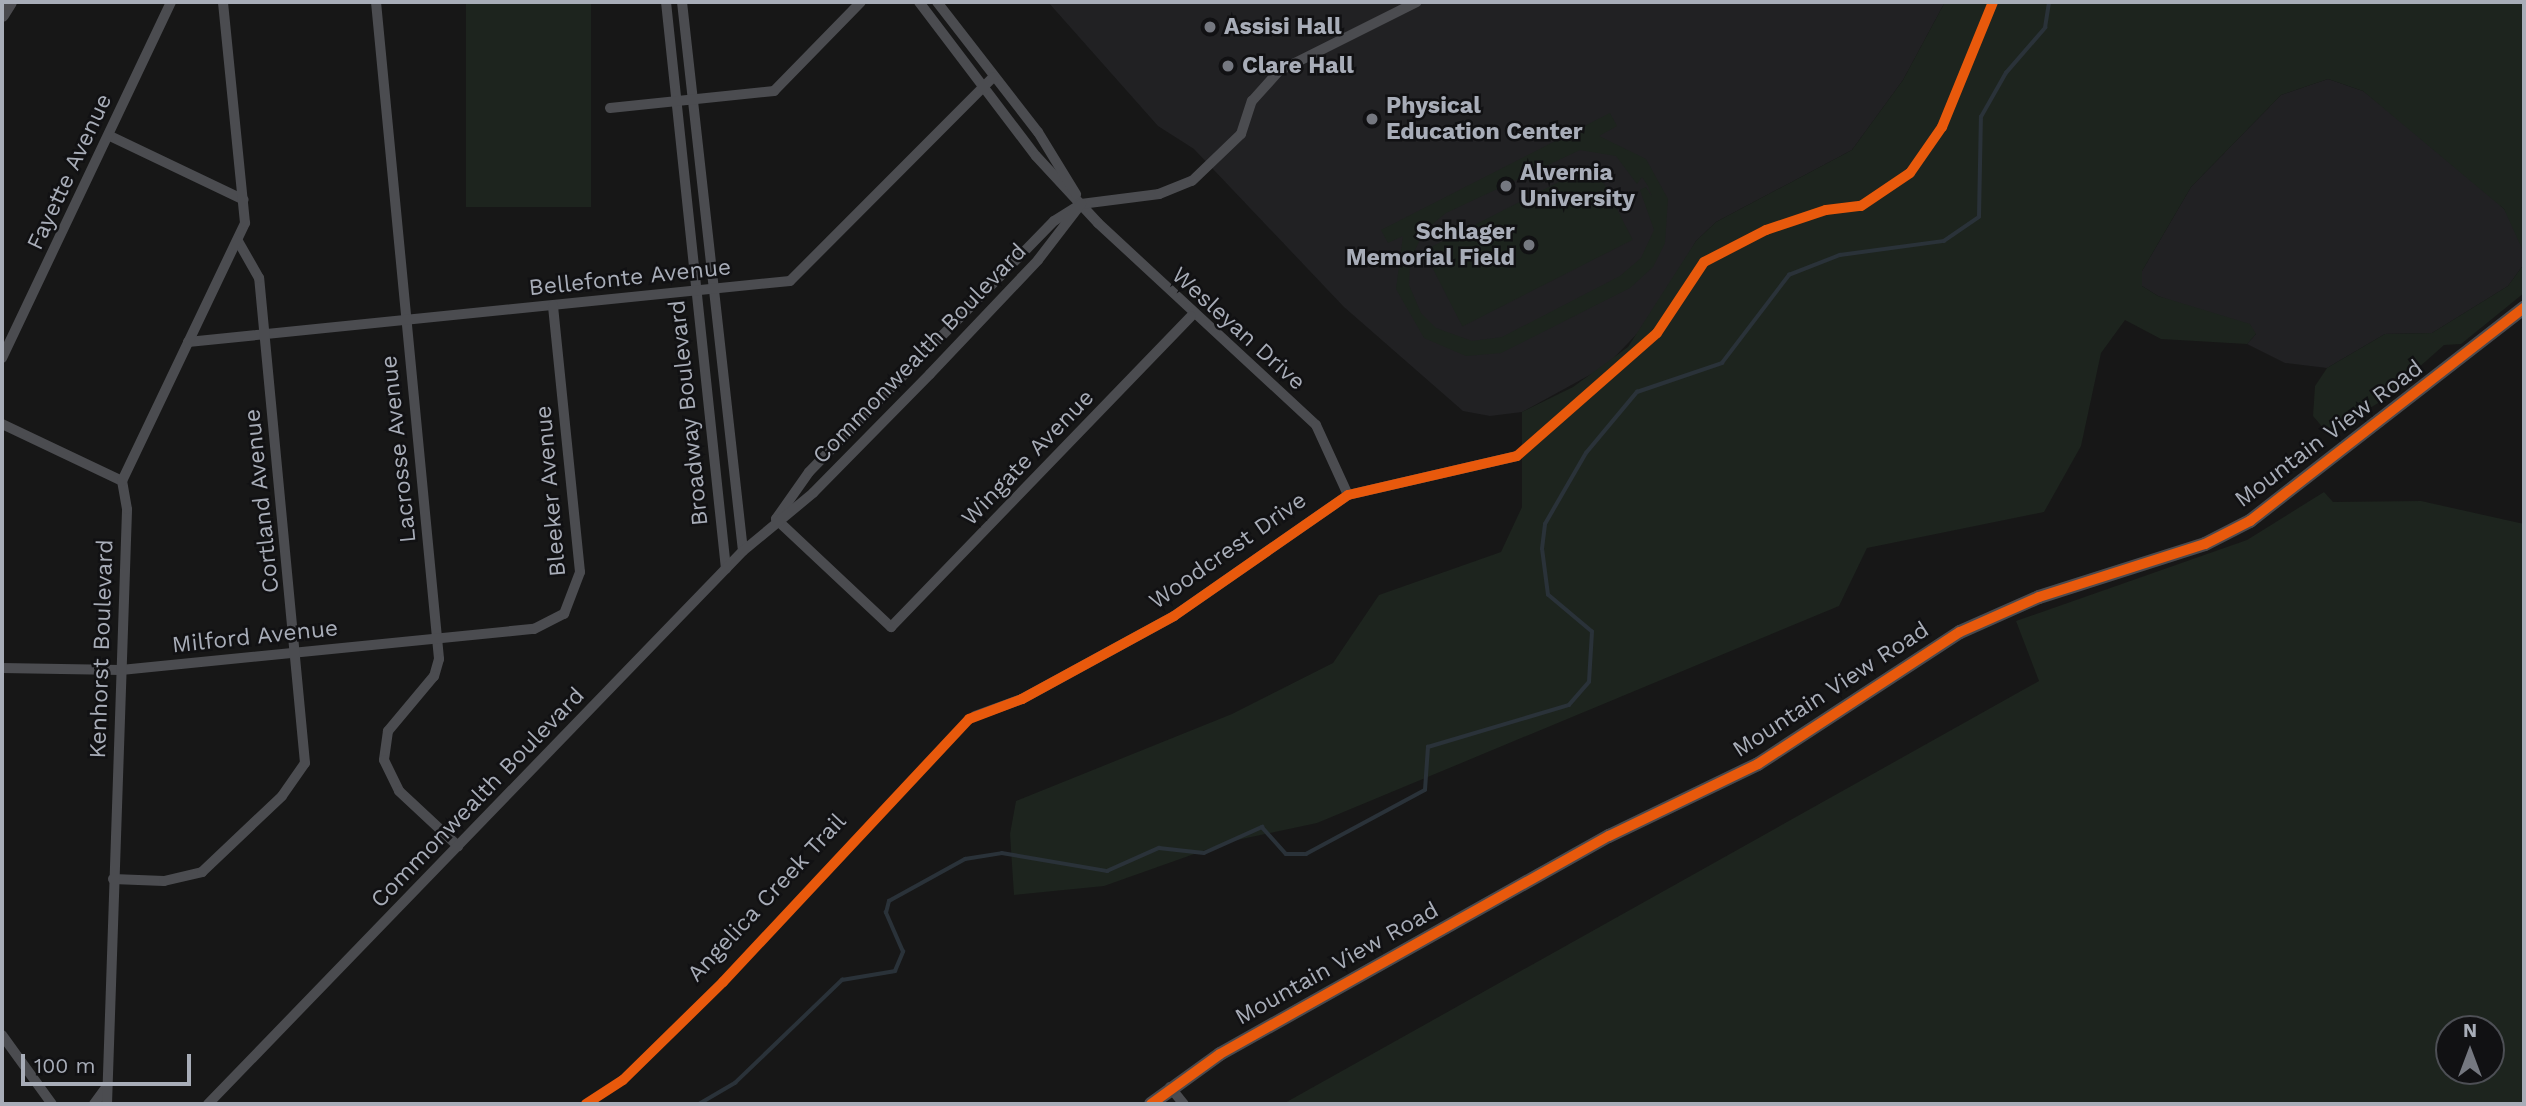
<!DOCTYPE html>
<html>
<head>
<meta charset="utf-8">
<style>
  body { margin:0 }
  #map { position:relative; width:2526px; height:1106px; overflow:hidden; background:#171717; font-family:"Work Sans",sans-serif }
  div>[style] { position:absolute }
  .built>* { inset:0; background:#212123 }
  .green>* { inset:0; background:#1d241e; transform-origin:0 0 }
  .stream>* { height:3.5px; margin:-1.75px; padding:0 1.75px; transform-origin:1.75px; border-radius:1.75px; background:#2a3239 }
  .street>* { height:10px; margin:-5px; padding:0 5px; transform-origin:5px; border-radius:5px; background:#4b4c50 }
  .secondary>* { height:14px; margin:-7px; padding:0 7px; transform-origin:7px; border-radius:7px; background:#4a4a4e }
  .cycleway>* { height:10px; margin:-5px; padding:0 5px; transform-origin:5px; border-radius:5px; background:#e8590c }
  .dots>* { width:19px; height:19px; translate:-50% -50%; box-sizing:border-box; border:4px solid #111113; border-radius:50% }
  span { translate:-50% -50%; white-space:nowrap; text-align:center; line-height:1.15; -webkit-text-stroke:5px #111113; paint-order:stroke }
  .poi-label { font-size:23px; color:#a8adb8; font-weight:700 }
  .left { translate:0 -50%; text-align:left }
  .right { translate:-100% -50%; text-align:right }
  .street-label { font-size:23px; color:#a8adb8 }
  .frame { position:absolute; inset:0; border:4px solid #a8adb8; pointer-events:none }
  .north { position:absolute; left:2435px; top:1015px; width:70px; height:70px; box-sizing:border-box; background:#111113; border:2px solid #4d4f55; border-radius:50%; rotate:0deg; font-size:19px; font-weight:700; line-height:28px; text-align:center; color:#a8adb8 }
  .north::after { content:''; display:block; margin:auto; width:24px; height:32px; background:#757880; clip-path:polygon(50% 0,100% 100%,50% 72%,0 100%) }
  .scale { position:absolute; left:21px; top:1054px; width:170px; height:32px; box-sizing:border-box; border:4px solid #a8adb8; border-top:0; padding-left:9px; font-size:21px; line-height:24px; white-space:nowrap; color:#a8adb8; -webkit-text-stroke:5px #111113; paint-order:stroke }
</style>
</head>
<body>
<div id="map">
  <div class="built">
    <div style="clip-path:polygon(1048px 2px,1945px 2px,1903px 80px,1852px 150px,1716px 222px,1696px 241px,1652px 318px,1606px 366px,1522px 412px,1490px 416px,1463px 411px,1344px 307px,1194px 149px,1158px 126px)"></div>
    <div style="clip-path:polygon(2328px 79px,2363px 91px,2455px 162px,2504px 209px,2521px 236px,2524px 264px,2508px 286px,2432px 333px,2385px 334px,2327px 368px,2285px 363px,2247px 344px,2256px 334px,2158px 296px,2142px 286px,2142px 271px,2191px 187px,2281px 95px)"></div>
  </div>
  <div class="green">
    <div style="left:466px;top:2px;width:125px;height:205px"></div>
    <div style="clip-path:polygon(1945px 2px,2524px 2px,2524px 253px,2504px 209px,2363px 91px,2328px 79px,2281px 95px,2191px 187px,2142px 271px,2142px 286px,2158px 296px,2250px 324px,2256px 334px,2247px 344px,2161px 339px,2125px 320px,2101px 353px,2081px 446px,2044px 512px,1867px 548px,1839px 606px,1317px 823px,1228px 842px,1104px 886px,1014px 895px,1010px 834px,1016px 801px,1232px 714px,1333px 663px,1379px 595px,1501px 552px,1522px 507px,1522px 412px,1573px 387px,1628px 347px,1696px 241px,1716px 222px,1852px 150px,1903px 80px)"></div>
    <div style="clip-path:polygon(evenodd,1610px 113px,1617px 126px,1599px 136px,1646px 159px,1668px 199px,1665px 243px,1653px 267px,1630px 288px,1501px 353px,1466px 356px,1424px 338px,1396px 289px,1403px 236px,1388px 243px,1381px 230px,1610px 113px,1580px 150px,1616px 156px,1637px 184px,1642px 177px,1648px 186px,1652px 197px,1646px 187px,1640px 190px,1654px 230px,1641px 258px,1620px 276px,1502px 337px,1472px 341px,1436px 328px,1421px 313px,1409px 285px,1410px 261px,1424px 231px,1446px 213px,1580px 150px)"></div>
    <div style="left:1594px;top:164px;width:85px;height:191px;rotate:63deg"></div>
    <div style="clip-path:polygon(2524px 264px,2524px 293px,2461px 344px,2444px 345px,2380px 402px,2339px 426px,2325px 430px,2313px 416px,2315px 386px,2327px 368px,2385px 334px,2432px 333px,2508px 286px)"></div>
    <div style="clip-path:polygon(evenodd,2324px 492px,2333px 502px,2421px 501px,2524px 524px,2524px 1104px,1283px 1104px,2039px 681px,2016px 621px,2247px 540px,2324px 492px,2491px 1029px,2491px 1071px,2449px 1071px,2449px 1029px,2491px 1029px)"></div>
  </div>
  <div class="stream">
    <div style="left:699px;top:1104px;width:42px;rotate:-30.3deg"></div>
    <div style="left:735px;top:1083px;width:149px;rotate:-43.9deg"></div>
    <div style="left:842px;top:980px;width:54px;rotate:-9.6deg"></div>
    <div style="left:895px;top:971px;width:21px;rotate:-67deg"></div>
    <div style="left:903px;top:952px;width:43px;rotate:-113.6deg"></div>
    <div style="left:886px;top:913px;width:12px;rotate:-76deg"></div>
    <div style="left:889px;top:901px;width:87px;rotate:-28.9deg"></div>
    <div style="left:965px;top:859px;width:37px;rotate:-9deg"></div>
    <div style="left:1002px;top:853px;width:107px;rotate:9.7deg"></div>
    <div style="left:1107px;top:871px;width:57px;rotate:-23.9deg"></div>
    <div style="left:1159px;top:848px;width:45px;rotate:6.3deg"></div>
    <div style="left:1204px;top:853px;width:64px;rotate:-24.1deg"></div>
    <div style="left:1262px;top:827px;width:36px;rotate:48deg"></div>
    <div style="left:1286px;top:854px;width:20px"></div>
    <div style="left:1306px;top:854px;width:135px;rotate:-28.3deg"></div>
    <div style="left:1425px;top:790px;width:43px;rotate:-86deg"></div>
    <div style="left:1428px;top:747px;width:147px;rotate:-16.6deg"></div>
    <div style="left:1569px;top:705px;width:30px;rotate:-49deg"></div>
    <div style="left:1589px;top:682px;width:50px;rotate:-86.6deg"></div>
    <div style="left:1592px;top:632px;width:57px;rotate:-139.9deg"></div>
    <div style="left:1548px;top:595px;width:46px;rotate:-97.4deg"></div>
    <div style="left:1542px;top:549px;width:25px;rotate:-83deg"></div>
    <div style="left:1545px;top:524px;width:82px;rotate:-60deg"></div>
    <div style="left:1586px;top:453px;width:80px;rotate:-50.1deg"></div>
    <div style="left:1637px;top:392px;width:90px;rotate:-18.8deg"></div>
    <div style="left:1722px;top:363px;width:111px;rotate:-52.7deg"></div>
    <div style="left:1789px;top:275px;width:55px;rotate:-21.4deg"></div>
    <div style="left:1840px;top:255px;width:105px;rotate:-7.7deg"></div>
    <div style="left:1944px;top:241px;width:42px;rotate:-34.4deg"></div>
    <div style="left:1979px;top:217px;width:100px;rotate:-88.9deg"></div>
    <div style="left:1981px;top:117px;width:51px;rotate:-60.4deg"></div>
    <div style="left:2006px;top:73px;width:60px;rotate:-49.1deg"></div>
    <div style="left:2045px;top:28px;width:26px;rotate:-81deg"></div>
  </div>
  <div class="street">
    <div style="left:376px;top:2px;width:660px;rotate:84.52deg"></div>
    <div style="left:439px;top:659px;width:18px;rotate:106deg"></div>
    <div style="left:434px;top:676px;width:72px;rotate:129.9deg"></div>
    <div style="left:388px;top:731px;width:29px;rotate:98deg"></div>
    <div style="left:384px;top:760px;width:34px;rotate:64deg"></div>
    <div style="left:399px;top:791px;width:81px;rotate:43deg"></div>
    <div style="left:666px;top:2px;width:570px;rotate:83.96deg"></div>
    <div style="left:682px;top:2px;width:552px;rotate:83.66deg"></div>
    <div style="left:919px;top:2px;width:193px;rotate:52.8deg"></div>
    <div style="left:1036px;top:156px;width:91px;rotate:47.2deg"></div>
    <div style="left:1098px;top:223px;width:297px;rotate:42.8deg"></div>
    <div style="left:1316px;top:425px;width:77px;rotate:65.4deg"></div>
    <div style="left:937px;top:2px;width:165px;rotate:52.2deg"></div>
    <div style="left:1038px;top:132px;width:73px;rotate:58.5deg"></div>
    <div style="left:610px;top:108px;width:165px;rotate:-5.9deg"></div>
    <div style="left:774px;top:91px;width:124px;rotate:-45.7deg"></div>
    <div style="left:110px;top:136px;width:148px;rotate:25.5deg"></div>
    <div style="left:188px;top:342px;width:605px;rotate:-5.79deg"></div>
    <div style="left:790px;top:281px;width:288px;rotate:-45.1deg"></div>
    <div style="left:2px;top:358px;width:394px;rotate:-64.6deg"></div>
    <div style="left:2px;top:424px;width:133px;rotate:25.4deg"></div>
    <div style="left:776px;top:519px;width:57px;rotate:-54.9deg"></div>
    <div style="left:809px;top:472px;width:351px;rotate:-45.7deg"></div>
    <div style="left:1054px;top:221px;width:32px;rotate:-32deg"></div>
    <div style="left:1081px;top:204px;width:79px;rotate:-7.3deg"></div>
    <div style="left:1159px;top:194px;width:35px;rotate:-22deg"></div>
    <div style="left:1192px;top:181px;width:68px;rotate:-43.8deg"></div>
    <div style="left:1241px;top:134px;width:35px;rotate:-72deg"></div>
    <div style="left:1252px;top:101px;width:40px;rotate:-48deg"></div>
    <div style="left:1279px;top:71px;width:154px;rotate:-26.6deg"></div>
    <div style="left:776px;top:519px;width:158px;rotate:43.2deg"></div>
    <div style="left:891px;top:627px;width:432px;rotate:-46deg"></div>
    <div style="left:2px;top:668px;width:119px;rotate:1deg"></div>
    <div style="left:121px;top:670px;width:415px;rotate:-5.7deg"></div>
    <div style="left:534px;top:629px;width:34px;rotate:-27deg"></div>
    <div style="left:564px;top:614px;width:45px;rotate:-69.1deg"></div>
    <div style="left:580px;top:572px;width:268px;rotate:-95.8deg"></div>
    <div style="left:975px;top:716px;width:50px;rotate:-19.9deg"></div>
    <div style="left:1022px;top:699px;width:173px;rotate:-28.6deg"></div>
    <div style="left:1174px;top:616px;width:212px;rotate:-34.8deg"></div>
    <div style="left:1348px;top:495px;width:173px;rotate:-13deg"></div>
    <div style="left:113px;top:879px;width:51px;rotate:2.2deg"></div>
    <div style="left:164px;top:881px;width:39px;rotate:-13deg"></div>
    <div style="left:202px;top:872px;width:110px;rotate:-43.5deg"></div>
    <div style="left:282px;top:796px;width:40px;rotate:-55.1deg"></div>
    <div style="left:305px;top:763px;width:487px;rotate:-95.4deg"></div>
    <div style="left:259px;top:278px;width:43px;rotate:-119.6deg"></div>
    <div style="left:2px;top:1035px;width:85px;rotate:54.1deg"></div>
    <div style="left:1170px;top:1087px;width:22px;rotate:51deg"></div>
    <div style="left:94px;top:1104px;width:22px;rotate:-54deg"></div>
    <div style="left:107px;top:1104px;width:595px;rotate:-88.07deg"></div>
    <div style="left:127px;top:509px;width:28px;rotate:-100deg"></div>
    <div style="left:122px;top:481px;width:286px;rotate:-64.5deg"></div>
    <div style="left:245px;top:223px;width:222px;rotate:-95.7deg"></div>
    <div style="left:208px;top:1104px;width:769px;rotate:-45.95deg"></div>
    <div style="left:743px;top:551px;width:91px;rotate:-39.6deg"></div>
    <div style="left:813px;top:493px;width:167px;rotate:-45.5deg"></div>
    <div style="left:930px;top:374px;width:157px;rotate:-46.5deg"></div>
    <div style="left:1038px;top:260px;width:71px;rotate:-52.5deg"></div>
  </div>
  <div class="secondary">
    <div style="left:2px;top:15px;width:15px;rotate:-58deg"></div>
    <div style="left:1151px;top:1104px;width:85px;rotate:-35.9deg"></div>
    <div style="left:1220px;top:1054px;width:446px;rotate:-29.3deg"></div>
    <div style="left:1609px;top:836px;width:165px;rotate:-25.8deg"></div>
    <div style="left:1758px;top:764px;width:241px;rotate:-33.2deg"></div>
    <div style="left:1960px;top:632px;width:86px;rotate:-23.9deg"></div>
    <div style="left:2039px;top:597px;width:174px;rotate:-17.7deg"></div>
    <div style="left:2205px;top:544px;width:51px;rotate:-27.1deg"></div>
    <div style="left:2250px;top:521px;width:347px;rotate:-37.9deg"></div>
  </div>
  <div class="cycleway">
    <div style="left:586px;top:1104px;width:44px;rotate:-33deg"></div>
    <div style="left:623px;top:1080px;width:140px;rotate:-44.4deg"></div>
    <div style="left:723px;top:982px;width:360px;rotate:-46.9deg"></div>
    <div style="left:969px;top:719px;width:57px;rotate:-20.7deg"></div>
    <div style="left:1022px;top:699px;width:173px;rotate:-28.6deg"></div>
    <div style="left:1174px;top:616px;width:212px;rotate:-34.8deg"></div>
    <div style="left:1348px;top:495px;width:173px;rotate:-13deg"></div>
    <div style="left:1517px;top:456px;width:186px;rotate:-41.3deg"></div>
    <div style="left:1657px;top:333px;width:85px;rotate:-56.5deg"></div>
    <div style="left:1704px;top:262px;width:70px;rotate:-27.3deg"></div>
    <div style="left:1766px;top:230px;width:63px;rotate:-18.4deg"></div>
    <div style="left:1826px;top:210px;width:35px;rotate:-7deg"></div>
    <div style="left:1861px;top:206px;width:59px;rotate:-34deg"></div>
    <div style="left:1910px;top:173px;width:56px;rotate:-55.2deg"></div>
    <div style="left:1942px;top:127px;width:135px;rotate:-67.8deg"></div>
    <div style="left:1151px;top:1104px;width:85px;rotate:-35.9deg"></div>
    <div style="left:1220px;top:1054px;width:446px;rotate:-29.3deg"></div>
    <div style="left:1609px;top:836px;width:165px;rotate:-25.8deg"></div>
    <div style="left:1758px;top:764px;width:241px;rotate:-33.2deg"></div>
    <div style="left:1960px;top:632px;width:86px;rotate:-23.9deg"></div>
    <div style="left:2039px;top:597px;width:174px;rotate:-17.7deg"></div>
    <div style="left:2205px;top:544px;width:51px;rotate:-27.1deg"></div>
    <div style="left:2250px;top:521px;width:347px;rotate:-37.9deg"></div>
  </div>
  <div class="dots">
    <div style="left:1210px;top:27px;background:#757880"></div>
    <div style="left:1228px;top:66px;background:#757880"></div>
    <div style="left:1372px;top:119px;background:#757880"></div>
    <div style="left:1506px;top:186px;background:#757880"></div>
    <div style="left:1529px;top:245px;background:#757880"></div>
  </div>
  <div class="poi-label">
    <span class="left" style="left:1224px;top:27px">Assisi Hall</span>
    <span class="left" style="left:1242px;top:66px">Clare Hall</span>
    <span class="left" style="left:1386px;top:119px">Physical<br>Education Center</span>
    <span class="left" style="left:1520px;top:186px">Alvernia<br>University</span>
    <span class="right" style="left:1515px;top:245px">Schlager<br>Memorial Field</span>
  </div>
  <div class="street-label">
    <span style="left:70px;top:172px;rotate:-65deg">Fayette Avenue</span>
    <span style="left:630px;top:278px;rotate:-6deg">Bellefonte Avenue</span>
    <span style="left:1238px;top:329px;rotate:42deg">Wesleyan Drive</span>
    <span style="left:920px;top:354px;rotate:-46deg">Commonwealth Boulevard</span>
    <span style="left:689px;top:413px;rotate:-96deg">Broadway Boulevard</span>
    <span style="left:2329px;top:434px;rotate:-37deg">Mountain View Road</span>
    <span style="left:399px;top:449px;rotate:-96deg">Lacrosse Avenue</span>
    <span style="left:1028px;top:458px;rotate:-46deg">Wingate Avenue</span>
    <span style="left:551px;top:491px;rotate:-95deg">Bleeker Avenue</span>
    <span style="left:262px;top:501px;rotate:-96deg">Cortland Avenue</span>
    <span style="left:1228px;top:551px;rotate:-35deg">Woodcrest Drive</span>
    <span style="left:255px;top:637px;rotate:-6deg">Milford Avenue</span>
    <span style="left:102px;top:649px;rotate:-88deg">Kenhorst Boulevard</span>
    <span style="left:1831px;top:690px;rotate:-33deg">Mountain View Road</span>
    <span style="left:478px;top:798px;rotate:-46deg">Commonwealth Boulevard</span>
    <span style="left:767px;top:898px;rotate:-47deg">Angelica Creek Trail</span>
    <span style="left:1337px;top:964px;rotate:-29deg">Mountain View Road</span>
  </div>
  <div class="frame"></div>
  <div class="north">N</div>
  <div class="scale">100 m</div>
</div>
</body>
</html>
